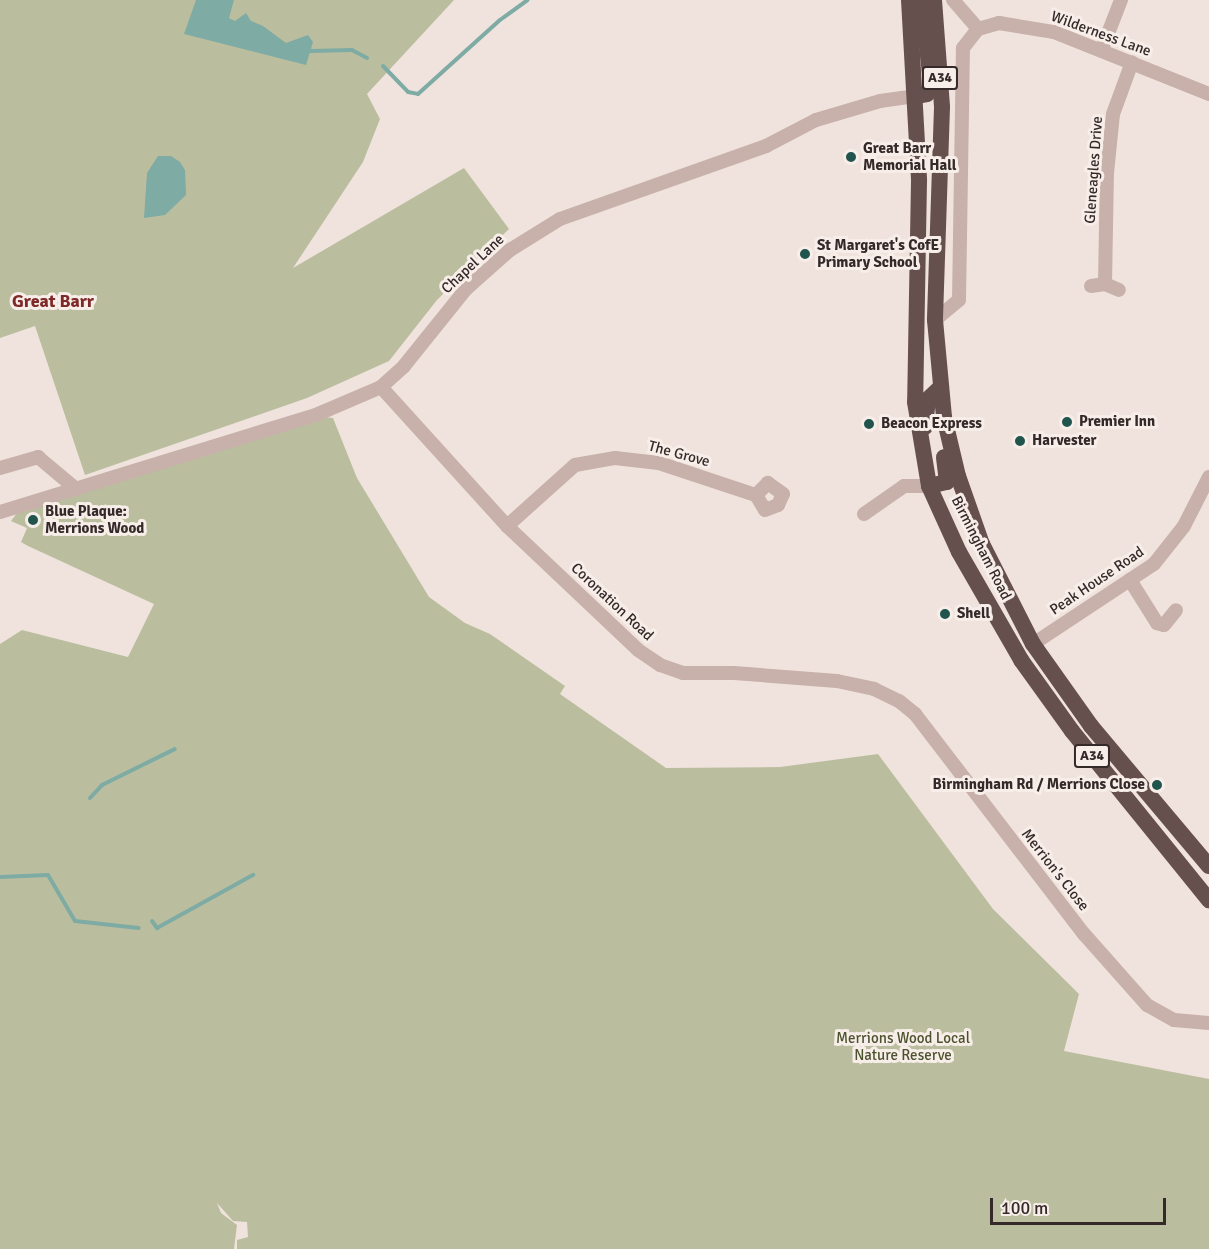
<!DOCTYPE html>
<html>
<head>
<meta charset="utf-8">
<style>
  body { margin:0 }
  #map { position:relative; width:1209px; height:1249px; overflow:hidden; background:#f0e3dd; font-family:Signika,sans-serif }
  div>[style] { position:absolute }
  .green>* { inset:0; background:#babe9e }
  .water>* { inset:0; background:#7eaba4 }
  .stream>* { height:4px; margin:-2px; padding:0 2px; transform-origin:2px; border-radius:2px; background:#7eaba4 }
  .minor>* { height:14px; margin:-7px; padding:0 7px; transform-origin:7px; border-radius:7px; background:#c7b1aa }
  .trunk>* { height:16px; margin:-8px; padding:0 8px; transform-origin:8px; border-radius:8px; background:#66504e }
  .dots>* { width:16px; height:16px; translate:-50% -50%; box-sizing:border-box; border:3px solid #f8eee9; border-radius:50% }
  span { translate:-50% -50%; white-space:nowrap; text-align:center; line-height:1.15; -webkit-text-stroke:6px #f8eee9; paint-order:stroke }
  .shield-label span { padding:2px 4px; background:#f8eee9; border:2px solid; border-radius:4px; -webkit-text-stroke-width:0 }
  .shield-label { font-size:14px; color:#352a29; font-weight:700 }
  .street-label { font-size:15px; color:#352a29 }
  .poi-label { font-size:15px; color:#352a29; font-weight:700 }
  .left { translate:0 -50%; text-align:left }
  .right { translate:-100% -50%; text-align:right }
  .park-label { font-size:15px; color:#4c522e }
  .quarter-label { font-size:18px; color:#7e2a28; font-weight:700 }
  .scale { position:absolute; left:990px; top:1198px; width:176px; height:27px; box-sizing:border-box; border:3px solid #352a29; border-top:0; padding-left:8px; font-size:18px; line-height:21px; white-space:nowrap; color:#352a29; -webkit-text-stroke:4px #f8eee9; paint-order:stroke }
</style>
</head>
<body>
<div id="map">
  <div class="green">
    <div style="clip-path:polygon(0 0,454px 0,367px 94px,380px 119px,363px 162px,293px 268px,464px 168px,509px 229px,437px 300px,389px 361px,307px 398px,85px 475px,35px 326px,0 338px)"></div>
    <div style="clip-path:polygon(324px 417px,333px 418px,357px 478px,429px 597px,465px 623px,490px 634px,565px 686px,560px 694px,666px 768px,780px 767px,878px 754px,993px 909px,1079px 994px,1064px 1051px,1209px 1079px,1209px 1249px,237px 1249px,237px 1240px,248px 1237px,247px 1222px,233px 1221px,217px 1203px,221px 1213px,237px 1225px,234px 1249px,0 1249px,0 644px,22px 630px,128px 657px,154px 604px,28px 546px,21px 542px,27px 528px,11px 521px,17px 513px)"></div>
  </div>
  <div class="water">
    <div style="clip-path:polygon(196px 0,234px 0,229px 18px,235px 21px,246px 13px,251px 21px,263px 26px,286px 43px,308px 35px,313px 42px,306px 65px,184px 34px)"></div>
    <div style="clip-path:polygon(158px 156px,171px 156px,180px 162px,185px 170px,186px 195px,165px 215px,144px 218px,147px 173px)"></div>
  </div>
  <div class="stream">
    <div style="left:310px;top:51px;width:42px;rotate:-1.4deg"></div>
    <div style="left:352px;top:50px;width:17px;rotate:28deg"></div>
    <div style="left:383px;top:66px;width:36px;rotate:46deg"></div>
    <div style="left:408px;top:92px;width:10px;rotate:11deg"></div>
    <div style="left:418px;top:94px;width:110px;rotate:-42.1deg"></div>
    <div style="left:500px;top:20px;width:34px;rotate:-36deg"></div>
    <div style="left:90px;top:798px;width:18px;rotate:-47deg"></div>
    <div style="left:102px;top:785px;width:81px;rotate:-26.3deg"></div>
    <div style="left:0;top:877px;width:48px;rotate:-2.4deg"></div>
    <div style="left:48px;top:875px;width:53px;rotate:59.6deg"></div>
    <div style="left:75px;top:921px;width:64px;rotate:6.2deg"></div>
    <div style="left:152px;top:921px;width:9px;rotate:54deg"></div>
    <div style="left:157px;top:928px;width:110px;rotate:-28.9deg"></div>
  </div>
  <div class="minor">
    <div style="left:953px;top:0;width:38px;rotate:49deg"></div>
    <div style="left:1102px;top:49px;width:53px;rotate:-68.8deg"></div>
    <div style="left:1105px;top:284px;width:111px;rotate:-89deg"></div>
    <div style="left:1107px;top:173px;width:59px;rotate:-84.2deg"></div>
    <div style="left:1113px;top:114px;width:55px;rotate:-69.9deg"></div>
    <div style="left:1091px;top:286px;width:14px;rotate:-8deg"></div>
    <div style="left:1105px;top:284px;width:15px;rotate:23deg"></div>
    <div style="left:935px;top:320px;width:31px;rotate:-40deg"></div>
    <div style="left:959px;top:300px;width:252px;rotate:-89.1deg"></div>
    <div style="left:963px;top:48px;width:24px;rotate:-52deg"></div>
    <div style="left:978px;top:29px;width:22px;rotate:-16deg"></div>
    <div style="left:999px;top:23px;width:56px;rotate:9.3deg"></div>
    <div style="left:1054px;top:32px;width:167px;rotate:21.8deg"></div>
    <div style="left:381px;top:387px;width:188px;rotate:47.8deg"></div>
    <div style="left:507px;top:526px;width:180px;rotate:43.4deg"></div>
    <div style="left:638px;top:650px;width:27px;rotate:34deg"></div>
    <div style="left:660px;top:665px;width:24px;rotate:19deg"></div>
    <div style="left:683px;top:673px;width:51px"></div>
    <div style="left:734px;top:673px;width:103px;rotate:4.4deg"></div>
    <div style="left:837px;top:681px;width:38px;rotate:12deg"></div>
    <div style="left:874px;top:689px;width:28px;rotate:26deg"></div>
    <div style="left:899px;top:701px;width:21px;rotate:39deg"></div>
    <div style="left:915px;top:714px;width:277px;rotate:52.5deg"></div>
    <div style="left:1084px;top:934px;width:95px;rotate:48.4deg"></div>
    <div style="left:1147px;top:1005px;width:31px;rotate:29deg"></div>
    <div style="left:1174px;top:1020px;width:35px;rotate:5deg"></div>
    <div style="left:0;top:468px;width:40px;rotate:-16deg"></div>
    <div style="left:38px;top:457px;width:50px;rotate:40.1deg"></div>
    <div style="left:0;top:512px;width:333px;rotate:-17.1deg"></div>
    <div style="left:318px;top:414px;width:69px;rotate:-23.2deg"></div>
    <div style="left:381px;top:387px;width:31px;rotate:-42deg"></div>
    <div style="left:404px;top:366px;width:99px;rotate:-51.2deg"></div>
    <div style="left:466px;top:289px;width:59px;rotate:-41.6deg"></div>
    <div style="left:510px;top:250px;width:59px;rotate:-31.8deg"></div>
    <div style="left:560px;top:219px;width:219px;rotate:-19.5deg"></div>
    <div style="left:766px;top:146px;width:56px;rotate:-27.5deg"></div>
    <div style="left:816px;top:120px;width:67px;rotate:-16.5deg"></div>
    <div style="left:880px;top:101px;width:37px;rotate:-8deg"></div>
    <div style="left:864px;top:514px;width:49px;rotate:-35deg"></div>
    <div style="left:904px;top:486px;width:25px"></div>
    <div style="left:507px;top:526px;width:91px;rotate:-41.9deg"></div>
    <div style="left:575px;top:465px;width:41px;rotate:-9.9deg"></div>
    <div style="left:615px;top:458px;width:44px;rotate:6.5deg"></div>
    <div style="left:659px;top:463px;width:102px;rotate:18.3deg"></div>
    <div style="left:756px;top:495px;width:17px;rotate:59deg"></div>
    <div style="left:765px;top:510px;width:14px;rotate:-21deg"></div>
    <div style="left:778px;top:505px;width:12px;rotate:-66deg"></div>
    <div style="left:783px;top:494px;width:19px;rotate:-144deg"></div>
    <div style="left:768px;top:483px;width:17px;rotate:135deg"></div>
    <div style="left:1130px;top:580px;width:51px;rotate:57.9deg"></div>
    <div style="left:1157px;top:623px;width:7px;rotate:16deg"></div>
    <div style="left:1164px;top:625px;width:19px;rotate:-51deg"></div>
    <div style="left:1033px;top:644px;width:145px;rotate:-33.5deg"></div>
    <div style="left:1154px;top:564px;width:48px;rotate:-51.7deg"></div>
    <div style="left:1184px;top:526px;width:55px;rotate:-63deg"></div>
  </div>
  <div class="trunk">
    <div style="left:909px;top:0;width:181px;rotate:86.8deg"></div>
    <div style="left:919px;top:181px;width:221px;rotate:91deg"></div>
    <div style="left:915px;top:402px;width:85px;rotate:80.5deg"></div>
    <div style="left:929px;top:486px;width:72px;rotate:65.6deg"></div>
    <div style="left:959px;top:552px;width:125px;rotate:60.1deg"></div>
    <div style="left:1021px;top:660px;width:87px;rotate:54.3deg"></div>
    <div style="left:1072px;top:731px;width:218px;rotate:51deg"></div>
    <div style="left:934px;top:0;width:107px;rotate:85.7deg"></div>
    <div style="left:942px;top:107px;width:213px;rotate:91.9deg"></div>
    <div style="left:935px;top:320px;width:97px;rotate:84.7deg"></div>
    <div style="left:944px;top:417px;width:61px;rotate:76.7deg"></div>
    <div style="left:958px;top:476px;width:72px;rotate:70.6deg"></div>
    <div style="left:982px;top:544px;width:112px;rotate:63deg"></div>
    <div style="left:1033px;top:644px;width:100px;rotate:54.7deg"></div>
    <div style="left:1091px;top:726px;width:183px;rotate:49.9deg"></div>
    <div style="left:917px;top:96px;width:10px;rotate:-11deg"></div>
    <div style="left:927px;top:94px;width:11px;rotate:-68deg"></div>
    <div style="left:931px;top:84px;width:84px;rotate:-96.1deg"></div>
    <div style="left:925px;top:427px;width:28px;rotate:-84deg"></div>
    <div style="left:928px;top:399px;width:18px;rotate:-43deg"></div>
    <div style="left:929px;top:486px;width:18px;rotate:-13deg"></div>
    <div style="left:947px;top:482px;width:25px;rotate:-97deg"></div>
  </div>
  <div class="dots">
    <div style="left:851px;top:157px;background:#21544c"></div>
    <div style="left:805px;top:254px;background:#21544c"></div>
    <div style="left:1067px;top:422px;background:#21544c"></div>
    <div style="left:869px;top:424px;background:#21544c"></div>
    <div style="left:1020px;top:441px;background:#21544c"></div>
    <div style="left:33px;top:520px;background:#21544c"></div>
    <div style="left:945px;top:614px;background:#21544c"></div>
    <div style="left:1157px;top:785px;background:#21544c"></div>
  </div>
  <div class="shield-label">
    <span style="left:940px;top:78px">A34</span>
    <span style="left:1092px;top:756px">A34</span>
  </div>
  <div class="street-label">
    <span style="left:1101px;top:34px;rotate:20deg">Wilderness Lane</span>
    <span style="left:1094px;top:170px;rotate:-86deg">Gleneagles Drive</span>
    <span style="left:473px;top:264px;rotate:-43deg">Chapel Lane</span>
    <span style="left:679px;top:454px;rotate:15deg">The Grove</span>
    <span style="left:981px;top:548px;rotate:63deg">Birmingham Road</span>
    <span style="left:1097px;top:581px;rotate:-34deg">Peak House Road</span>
    <span style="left:612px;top:602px;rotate:43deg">Coronation Road</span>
    <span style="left:1055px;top:870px;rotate:52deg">Merrion's Close</span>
  </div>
  <div class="poi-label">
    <span class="left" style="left:863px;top:157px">Great Barr<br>Memorial Hall</span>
    <span class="left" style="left:817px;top:254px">St Margaret's CofE<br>Primary School</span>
    <span class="left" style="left:1079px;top:422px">Premier Inn</span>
    <span class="left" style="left:881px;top:424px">Beacon Express</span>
    <span class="left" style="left:1032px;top:441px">Harvester</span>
    <span class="left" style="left:45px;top:520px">Blue Plaque:<br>Merrions Wood</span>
    <span class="left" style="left:957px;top:614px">Shell</span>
    <span class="right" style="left:1145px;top:785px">Birmingham Rd / Merrions Close</span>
  </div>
  <div class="park-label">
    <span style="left:903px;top:1047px">Merrions Wood Local<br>Nature Reserve</span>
  </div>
  <div class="quarter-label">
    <span style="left:53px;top:301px">Great Barr</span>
  </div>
  <div class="scale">100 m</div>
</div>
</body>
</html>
